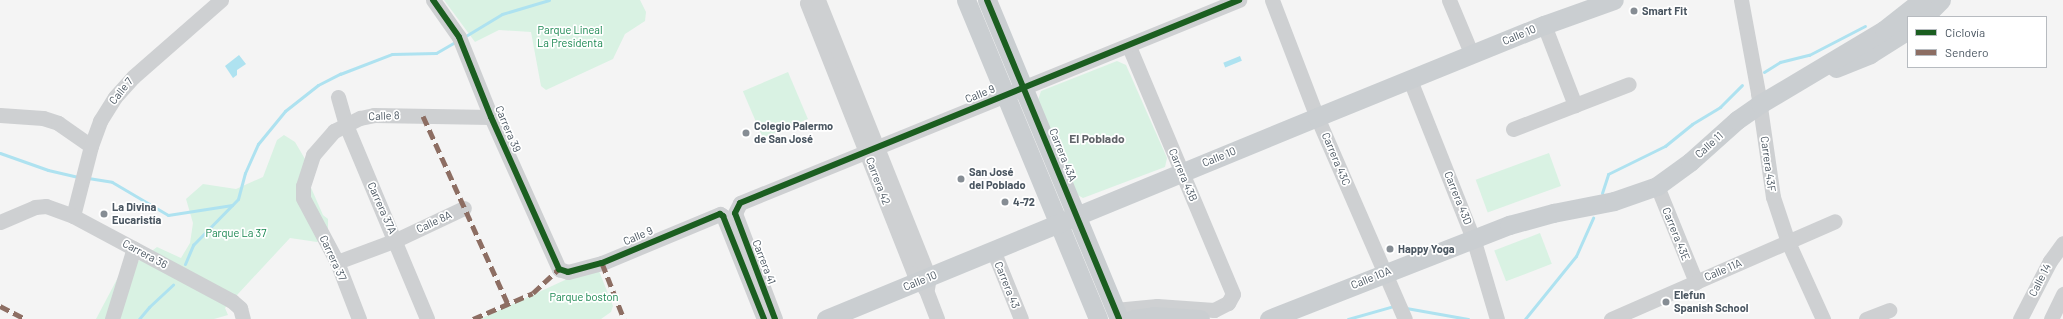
<!DOCTYPE html>
<html>
<head>
<meta charset="utf-8">
<style>
  body { margin:0 }
  #map { position:relative; width:2063px; height:319px; overflow:hidden; background:#f4f4f4; font-family:Barlow,sans-serif }
  div>[style] { position:absolute }
  .green>* { inset:0; background:#d9f2e3; transform-origin:0 0 }
  .water>* { inset:0; background:#aee2f0; transform-origin:0 0 }
  .stream>* { height:3px; margin:-1.5px; padding:0 1.5px; transform-origin:1.5px; border-radius:1.5px; background:#aee2f0 }
  .minor>* { height:15px; margin:-7.5px; padding:0 7.5px; transform-origin:7.5px; border-radius:7.5px; background:#ced0d2 }
  .major>* { height:19px; margin:-9.5px; padding:0 9.5px; transform-origin:9.5px; border-radius:9.5px; background:#caced1 }
  .quiet>* { height:5px; margin-top:-2.5px; transform-origin:0; background:repeating-linear-gradient(90deg,#8d6e63 0 10px,transparent 0 15px) }
  .cycleway>* { height:6px; margin:-3px; padding:0 3px; transform-origin:3px; border-radius:3px; background:#1b5e20 }
  .dots>* { width:11px; height:11px; translate:-50% -50%; box-sizing:border-box; border:2px solid #fff; border-radius:50% }
  span { translate:-50% -50%; white-space:nowrap; text-align:center; line-height:1.15; -webkit-text-stroke:3.5px #fff; paint-order:stroke }
  .poi-label { font-size:11px; color:#4a5661; font-weight:700 }
  .left { translate:0 -50%; text-align:left }
  .park-label { font-size:11px; color:#17864f }
  .street-label { font-size:11px; color:#4a5661 }
  .neighbourhood-label { font-size:12px; color:#5f6368; font-weight:700 }
  .legend { position:absolute; left:1907px; top:16px; width:140px; height:52px; box-sizing:border-box; background:#fff; border:1px solid #b7bbc0; margin:0; padding:5px 7px; list-style:none; font-size:12px; color:#4a5661 }
  .legend li { display:flex; align-items:center; gap:8px; height:20px }
  .legend b { width:20px; border:1px solid #b7bbc0 }
</style>
</head>
<body>
<div id="map">
  <div class="green">
    <div style="clip-path:polygon(444px 0,640px 0,646px 12px,645px 21px,625px 34px,613px 59px,546px 90px,541px 86px,531px 32px,499px 30px,475px 42px)"></div>
    <div style="clip-path:polygon(1117px 61px,1126px 65px,1167px 158px,1165px 167px,1083px 198px,1074px 193px,1038px 100px,1041px 91px)"></div>
    <div style="left:788px;top:72px;width:51px;height:49px;rotate:67deg"></div>
    <div style="clip-path:polygon(284px 135px,295px 142px,305px 159px,305px 174px,323px 215px,328px 219px,328px 234px,317px 242px,290px 238px,225px 308px,228px 315px,214px 319px,96px 319px,124px 266px,136px 263px,157px 247px,181px 258px,190px 243px,193px 223px,186px 199px,203px 184px,236px 189px,263px 177px,277px 140px)"></div>
    <div style="left:1549px;top:153px;width:35px;height:78px;rotate:70deg"></div>
    <div style="left:1540px;top:233px;width:33px;height:49px;rotate:69deg"></div>
    <div style="clip-path:polygon(599px 271px,613px 306px,611px 312px,601px 319px,480px 319px,578px 274px)"></div>
  </div>
  <div class="water">
    <div style="clip-path:polygon(239px 55px,246px 64px,237px 70px,237px 75px,233px 78px,225px 66px)"></div>
    <div style="left:1240px;top:56px;width:5px;height:18px;rotate:68deg"></div>
  </div>
  <div class="stream">
    <div style="left:464px;top:37px;width:44px;rotate:-31.2deg"></div>
    <div style="left:502px;top:14px;width:49px;rotate:-16.6deg"></div>
    <div style="left:1764px;top:72px;width:19px;rotate:-32deg"></div>
    <div style="left:1780px;top:62px;width:30px;rotate:-14deg"></div>
    <div style="left:1809px;top:55px;width:63px;rotate:-27.4deg"></div>
    <div style="left:0;top:153px;width:51px;rotate:19.5deg"></div>
    <div style="left:48px;top:170px;width:32px;rotate:13deg"></div>
    <div style="left:88px;top:178px;width:24px;rotate:9deg"></div>
    <div style="left:112px;top:182px;width:65px;rotate:30.5deg"></div>
    <div style="left:168px;top:215px;width:65px;rotate:-8.9deg"></div>
    <div style="left:1602px;top:193px;width:20px;rotate:-72deg"></div>
    <div style="left:1608px;top:174px;width:64px;rotate:-26.2deg"></div>
    <div style="left:1665px;top:146px;width:35px;rotate:-39deg"></div>
    <div style="left:1692px;top:124px;width:33px;rotate:-31deg"></div>
    <div style="left:1720px;top:107px;width:31px;rotate:-45deg"></div>
    <div style="left:185px;top:264px;width:21px;rotate:-67deg"></div>
    <div style="left:193px;top:245px;width:64px;rotate:-45.6deg"></div>
    <div style="left:238px;top:199px;width:27px;rotate:-75deg"></div>
    <div style="left:245px;top:173px;width:32px;rotate:-66deg"></div>
    <div style="left:258px;top:144px;width:43px;rotate:-50.7deg"></div>
    <div style="left:285px;top:111px;width:42px;rotate:-38.2deg"></div>
    <div style="left:318px;top:85px;width:25px;rotate:-27deg"></div>
    <div style="left:340px;top:74px;width:56px;rotate:-21deg"></div>
    <div style="left:392px;top:54px;width:44px;rotate:-1.3deg"></div>
    <div style="left:436px;top:53px;width:22px;rotate:-30deg"></div>
    <div style="left:1406px;top:308px;width:63px;rotate:10.1deg"></div>
    <div style="left:139px;top:319px;width:16px;rotate:-50deg"></div>
    <div style="left:149px;top:307px;width:33px;rotate:-43deg"></div>
    <div style="left:1348px;top:319px;width:48px;rotate:-15.8deg"></div>
    <div style="left:1525px;top:319px;width:81px;rotate:-51deg"></div>
    <div style="left:1576px;top:256px;width:42px;rotate:-65.9deg"></div>
  </div>
  <div class="minor">
    <div style="left:433px;top:0;width:45px;rotate:54.9deg"></div>
    <div style="left:459px;top:37px;width:86px;rotate:68.2deg"></div>
    <div style="left:491px;top:117px;width:167px;rotate:65.9deg"></div>
    <div style="left:559px;top:269px;width:9px;rotate:18deg"></div>
    <div style="left:568px;top:272px;width:35px;rotate:-15deg"></div>
    <div style="left:602px;top:263px;width:128px;rotate:-22.6deg"></div>
    <div style="left:720px;top:214px;width:4px;rotate:34deg"></div>
    <div style="left:723px;top:216px;width:111px;rotate:68.3deg"></div>
    <div style="left:816px;top:0;width:9px;rotate:162deg"></div>
    <div style="left:807px;top:3px;width:290px;rotate:68.4deg"></div>
    <div style="left:914px;top:273px;width:21px;rotate:55deg"></div>
    <div style="left:926px;top:290px;width:31px;rotate:69deg"></div>
    <div style="left:818px;top:0;width:298px;rotate:68.2deg"></div>
    <div style="left:929px;top:277px;width:11px;rotate:100deg"></div>
    <div style="left:1272px;top:0;width:125px;rotate:69deg"></div>
    <div style="left:1317px;top:117px;width:220px;rotate:66.5deg"></div>
    <div style="left:1449px;top:0;width:60px;rotate:67.3deg"></div>
    <div style="left:1741px;top:0;width:95px;rotate:79.6deg"></div>
    <div style="left:1758px;top:93px;width:105px;rotate:81.8deg"></div>
    <div style="left:1773px;top:197px;width:47px;rotate:71.6deg"></div>
    <div style="left:1788px;top:242px;width:85px;rotate:65.6deg"></div>
    <div style="left:1544px;top:25px;width:86px;rotate:68.8deg"></div>
    <div style="left:1410px;top:80px;width:170px;rotate:68.3deg"></div>
    <div style="left:1473px;top:238px;width:84px;rotate:73.5deg"></div>
    <div style="left:338px;top:97px;width:29px;rotate:74deg"></div>
    <div style="left:346px;top:125px;width:210px;rotate:67.3deg"></div>
    <div style="left:0;top:115px;width:43px;rotate:4deg"></div>
    <div style="left:43px;top:118px;width:16px;rotate:18deg"></div>
    <div style="left:58px;top:123px;width:40px;rotate:34.9deg"></div>
    <div style="left:1513px;top:129px;width:124px;rotate:-21.2deg"></div>
    <div style="left:1657px;top:186px;width:104px;rotate:67.9deg"></div>
    <div style="left:73px;top:216px;width:72px;rotate:-75.6deg"></div>
    <div style="left:91px;top:146px;width:27px;rotate:-70deg"></div>
    <div style="left:100px;top:121px;width:28px;rotate:-58deg"></div>
    <div style="left:115px;top:97px;width:27px;rotate:-48deg"></div>
    <div style="left:133px;top:77px;width:117px;rotate:-41.2deg"></div>
    <div style="left:0;top:222px;width:38px;rotate:-23deg"></div>
    <div style="left:35px;top:207px;width:11px;rotate:-5deg"></div>
    <div style="left:46px;top:206px;width:29px;rotate:20deg"></div>
    <div style="left:73px;top:216px;width:180px;rotate:28.1deg"></div>
    <div style="left:232px;top:301px;width:11px;rotate:41deg"></div>
    <div style="left:240px;top:308px;width:11px;rotate:75deg"></div>
    <div style="left:993px;top:250px;width:74px;rotate:67.9deg"></div>
    <div style="left:337px;top:262px;width:63px;rotate:-20.4deg"></div>
    <div style="left:396px;top:240px;width:75px;rotate:-25.2deg"></div>
    <div style="left:1115px;top:310px;width:42px;rotate:-5.4deg"></div>
    <div style="left:1157px;top:306px;width:57px;rotate:4deg"></div>
    <div style="left:1214px;top:310px;width:16px;rotate:-27deg"></div>
    <div style="left:1228px;top:303px;width:10px;rotate:-61deg"></div>
    <div style="left:1233px;top:294px;width:269px;rotate:-112.8deg"></div>
    <div style="left:112px;top:319px;width:74px;rotate:-72.8deg"></div>
    <div style="left:359px;top:319px;width:61px;rotate:-111.1deg"></div>
    <div style="left:337px;top:262px;width:72px;rotate:-118deg"></div>
    <div style="left:303px;top:198px;width:12px;rotate:-90deg"></div>
    <div style="left:303px;top:186px;width:33px;rotate:-72deg"></div>
    <div style="left:313px;top:155px;width:32px;rotate:-49deg"></div>
    <div style="left:334px;top:131px;width:29px;rotate:-27deg"></div>
    <div style="left:360px;top:118px;width:14px;rotate:-12deg"></div>
    <div style="left:374px;top:115px;width:117px;rotate:1deg"></div>
    <div style="left:775px;top:319px;width:113px;rotate:-110.7deg"></div>
    <div style="left:735px;top:213px;width:11px;rotate:-63deg"></div>
    <div style="left:740px;top:203px;width:539px;rotate:-22.14deg"></div>
    <div style="left:1611px;top:319px;width:244px;rotate:-23.6deg"></div>
    <div style="left:1866px;top:319px;width:25px;rotate:-21deg"></div>
    <div style="left:2020px;top:319px;width:65px;rotate:-62.7deg"></div>
    <div style="left:2050px;top:261px;width:22px;rotate:-54deg"></div>
    <div style="left:2051px;top:319px;width:28px;rotate:-64deg"></div>
  </div>
  <div class="major">
    <div style="left:966px;top:0;width:345px;rotate:67.5deg"></div>
    <div style="left:987px;top:0;width:345px;rotate:67.5deg"></div>
    <div style="left:1924px;top:17px;width:24px;rotate:-45deg"></div>
    <div style="left:1836px;top:68px;width:37px;rotate:-22deg"></div>
    <div style="left:1870px;top:54px;width:45px;rotate:-32.3deg"></div>
    <div style="left:826px;top:319px;width:531px;rotate:-22.36deg"></div>
    <div style="left:1317px;top:117px;width:245px;rotate:-22.1deg"></div>
    <div style="left:1544px;top:25px;width:74px;rotate:-19.7deg"></div>
    <div style="left:1133px;top:319px;width:21px;rotate:-8deg"></div>
    <div style="left:1154px;top:316px;width:46px;rotate:3.7deg"></div>
    <div style="left:1269px;top:319px;width:258px;rotate:-21.4deg"></div>
    <div style="left:1509px;top:225px;width:46px;rotate:-15.3deg"></div>
    <div style="left:1553px;top:213px;width:62px;rotate:-11.1deg"></div>
    <div style="left:1614px;top:201px;width:46px;rotate:-19.2deg"></div>
    <div style="left:1657px;top:186px;width:41px;rotate:-36deg"></div>
    <div style="left:1690px;top:162px;width:63px;rotate:-41.8deg"></div>
    <div style="left:1737px;top:120px;width:28px;rotate:-35deg"></div>
    <div style="left:1760px;top:104px;width:144px;rotate:-30.8deg"></div>
    <div style="left:1884px;top:30px;width:48px;rotate:-38.3deg"></div>
  </div>
  <div class="quiet">
    <div style="left:423px;top:116px;width:206px;rotate:65.7deg"></div>
    <div style="left:602px;top:263px;width:60px;rotate:68.6deg"></div>
    <div style="left:0;top:306px;width:28px;rotate:27deg"></div>
    <div style="left:473px;top:319px;width:65px;rotate:-23.4deg"></div>
    <div style="left:533px;top:293px;width:35px;rotate:-43deg"></div>
  </div>
  <div class="cycleway">
    <div style="left:433px;top:0;width:45px;rotate:54.9deg"></div>
    <div style="left:459px;top:37px;width:86px;rotate:68.2deg"></div>
    <div style="left:491px;top:117px;width:167px;rotate:65.9deg"></div>
    <div style="left:559px;top:269px;width:9px;rotate:18deg"></div>
    <div style="left:568px;top:272px;width:35px;rotate:-15deg"></div>
    <div style="left:602px;top:263px;width:128px;rotate:-22.6deg"></div>
    <div style="left:720px;top:214px;width:4px;rotate:34deg"></div>
    <div style="left:723px;top:216px;width:111px;rotate:68.3deg"></div>
    <div style="left:987px;top:0;width:345px;rotate:67.5deg"></div>
    <div style="left:775px;top:319px;width:113px;rotate:-110.7deg"></div>
    <div style="left:735px;top:213px;width:11px;rotate:-63deg"></div>
    <div style="left:740px;top:203px;width:539px;rotate:-22.14deg"></div>
  </div>
  <div class="dots">
    <div style="left:1634px;top:11px;background:#868d94"></div>
    <div style="left:746px;top:133px;background:#868d94"></div>
    <div style="left:961px;top:179px;background:#868d94"></div>
    <div style="left:1005px;top:202px;background:#868d94"></div>
    <div style="left:104px;top:214px;background:#868d94"></div>
    <div style="left:1390px;top:249px;background:#868d94"></div>
    <div style="left:1666px;top:302px;background:#868d94"></div>
  </div>
  <div class="poi-label">
    <span class="left" style="left:1642px;top:11px">Smart Fit</span>
    <span class="left" style="left:754px;top:133px">Colegio Palermo<br>de San José</span>
    <span class="left" style="left:969px;top:179px">San José<br>del Poblado</span>
    <span class="left" style="left:1013px;top:202px">4-72</span>
    <span class="left" style="left:112px;top:214px">La Divina<br>Eucaristía</span>
    <span class="left" style="left:1398px;top:249px">Happy Yoga</span>
    <span class="left" style="left:1674px;top:302px">Elefun<br>Spanish School</span>
  </div>
  <div class="park-label">
    <span style="left:570px;top:37px">Parque Lineal<br>La Presidenta</span>
    <span style="left:236px;top:233px">Parque La 37</span>
    <span style="left:584px;top:297px">Parque boston</span>
  </div>
  <div class="street-label">
    <span style="left:1519px;top:35px;rotate:-23deg">Calle 10</span>
    <span style="left:121px;top:91px;rotate:-51deg">Calle 7</span>
    <span style="left:980px;top:94px;rotate:-22deg">Calle 9</span>
    <span style="left:384px;top:116px;rotate:-2deg">Calle 8</span>
    <span style="left:508px;top:129px;rotate:67deg">Carrera 39</span>
    <span style="left:1709px;top:145px;rotate:-42deg">Calle 11</span>
    <span style="left:1063px;top:155px;rotate:68deg">Carrera 43A</span>
    <span style="left:1219px;top:157px;rotate:-22deg">Calle 10</span>
    <span style="left:1336px;top:159px;rotate:67deg">Carrera 43C</span>
    <span style="left:1768px;top:164px;rotate:82deg">Carrera 43F</span>
    <span style="left:1183px;top:175px;rotate:67deg">Carrera 43B</span>
    <span style="left:878px;top:181px;rotate:69deg">Carrera 42</span>
    <span style="left:1458px;top:198px;rotate:68deg">Carrera 43D</span>
    <span style="left:382px;top:208px;rotate:66deg">Carrera 37A</span>
    <span style="left:434px;top:222px;rotate:-25deg">Calle 8A</span>
    <span style="left:1676px;top:234px;rotate:68deg">Carrera 43E</span>
    <span style="left:638px;top:236px;rotate:-23deg">Calle 9</span>
    <span style="left:145px;top:254px;rotate:28deg">Carrera 36</span>
    <span style="left:333px;top:258px;rotate:65deg">Carrera 37</span>
    <span style="left:764px;top:262px;rotate:69deg">Carrera 41</span>
    <span style="left:1723px;top:270px;rotate:-23deg">Calle 11A</span>
    <span style="left:1371px;top:278px;rotate:-22deg">Calle 10A</span>
    <span style="left:2040px;top:280px;rotate:-63deg">Calle 14</span>
    <span style="left:920px;top:281px;rotate:-22deg">Calle 10</span>
    <span style="left:1007px;top:285px;rotate:68deg">Carrera 43</span>
  </div>
  <div class="neighbourhood-label">
    <span style="left:1097px;top:139px">El Poblado</span>
  </div>
  <ul class="legend">
  <li><b style="height:5px;background:#1b5e20"></b>Ciclovía</li>
  <li><b style="height:5px;background:#8d6e63"></b>Sendero</li>
  </ul>
</div>
</body>
</html>
